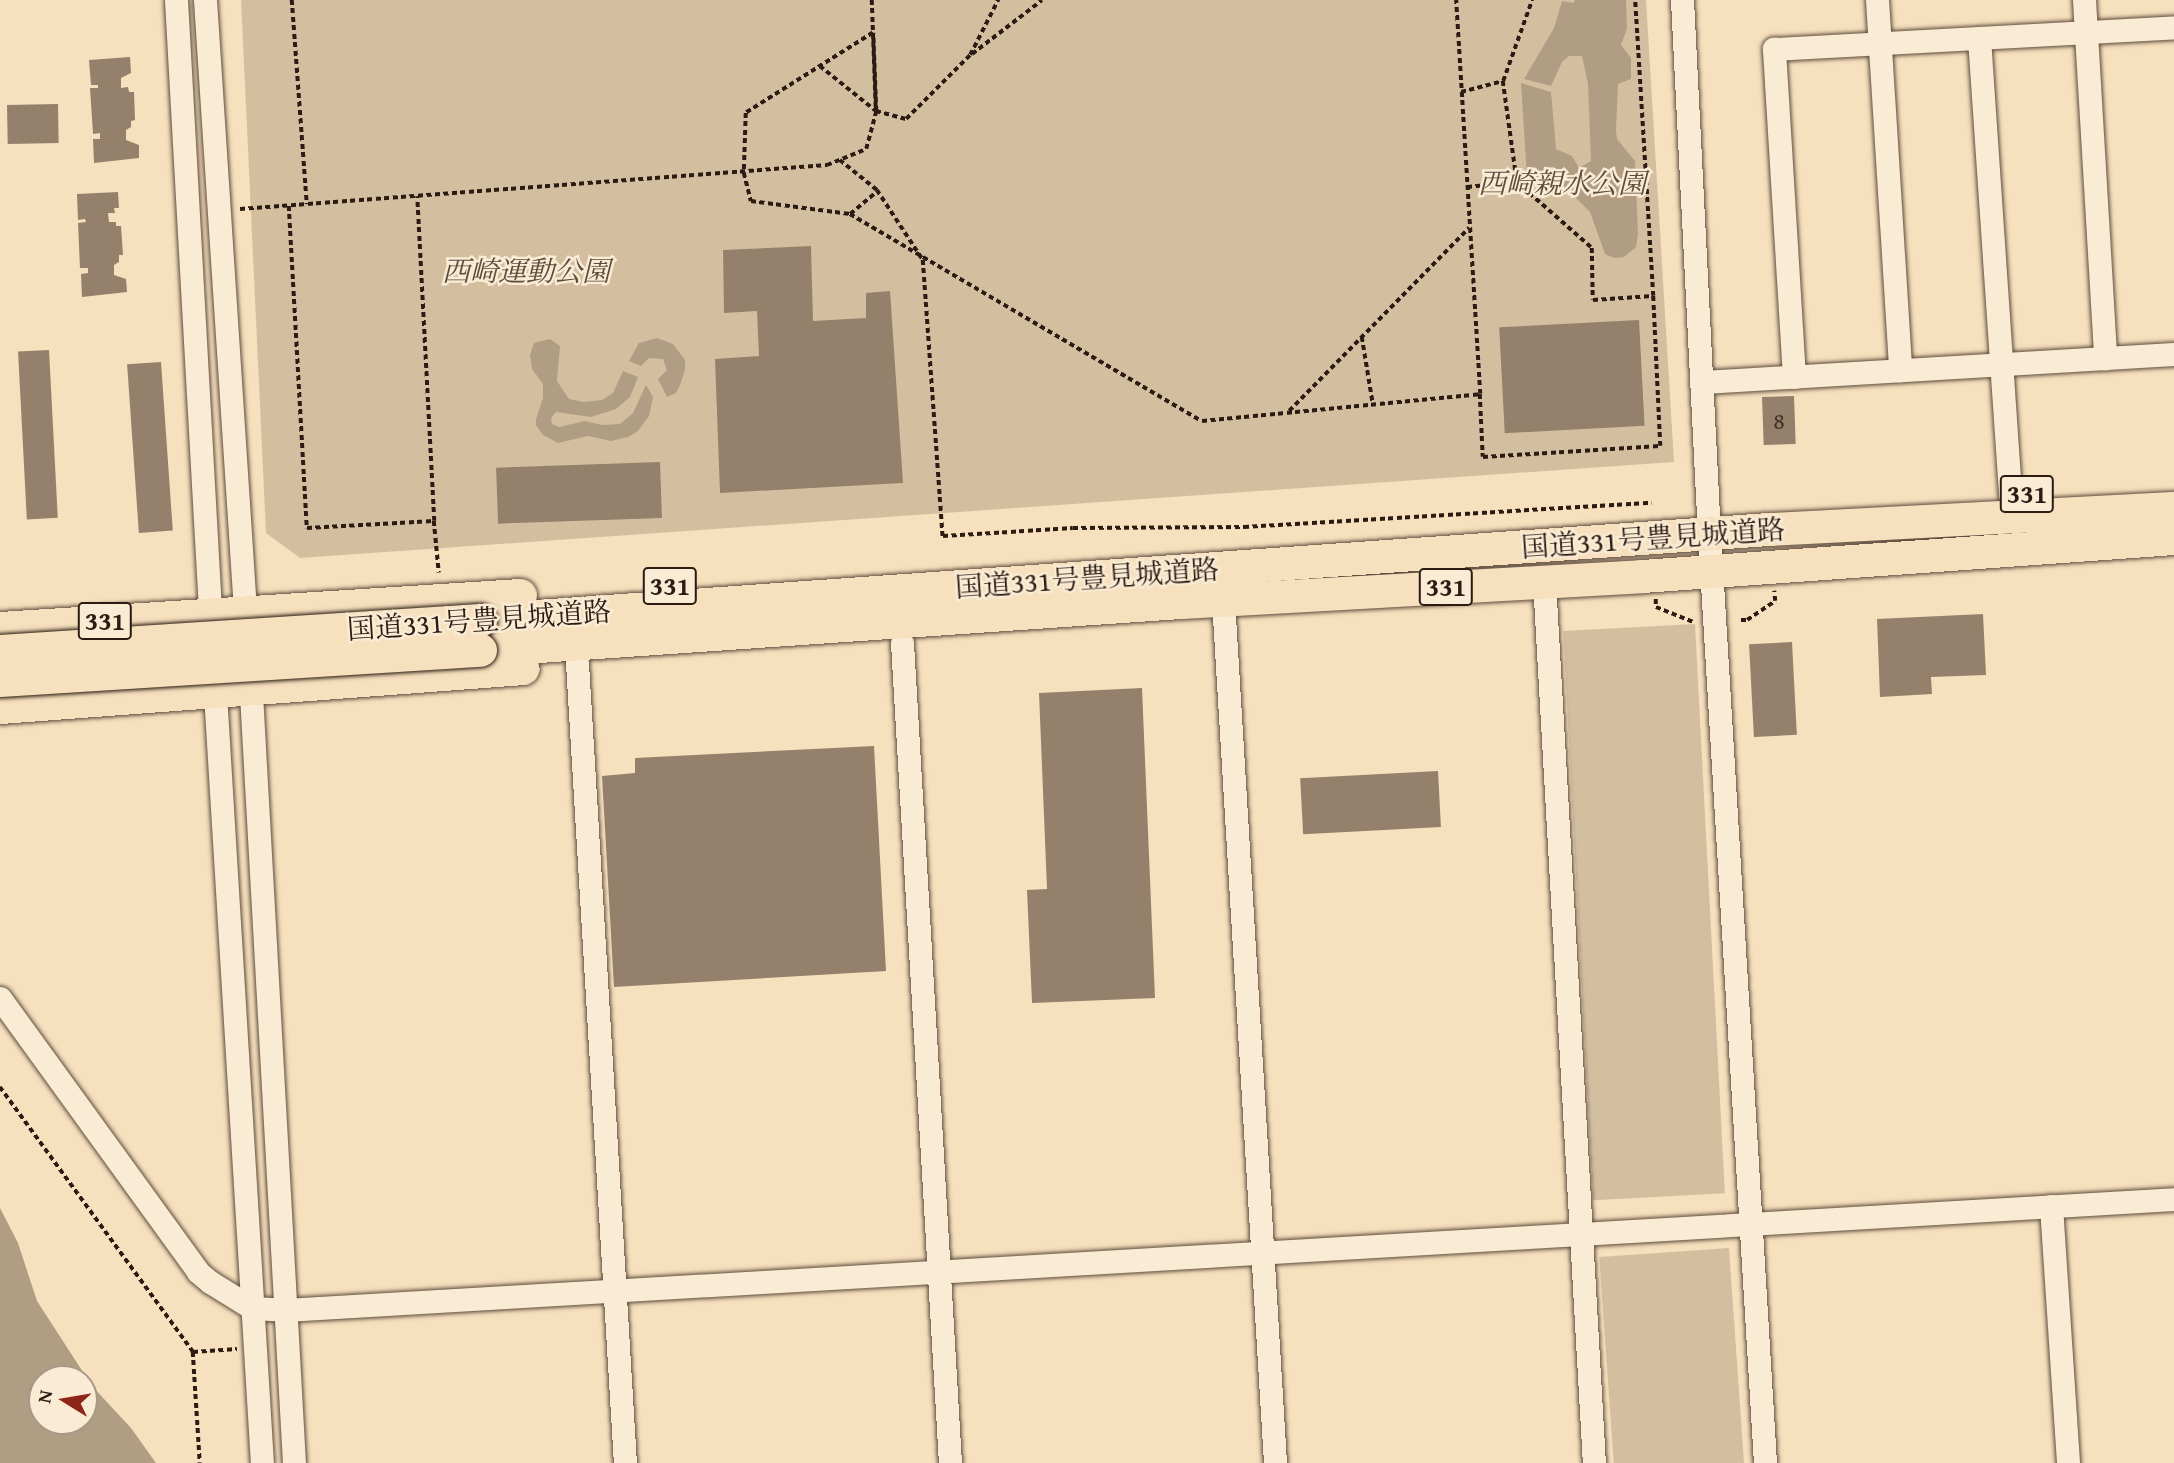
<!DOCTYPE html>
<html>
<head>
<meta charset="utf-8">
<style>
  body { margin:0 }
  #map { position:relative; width:2174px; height:1463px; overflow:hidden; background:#f6e0bd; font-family:"Gentium Book Plus","Noto Serif JP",serif }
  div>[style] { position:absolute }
  .green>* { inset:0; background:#d3bfa0; transform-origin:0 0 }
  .water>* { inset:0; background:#b19d83 }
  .building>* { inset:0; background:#95816b; transform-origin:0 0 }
  .path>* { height:3.5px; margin-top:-1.75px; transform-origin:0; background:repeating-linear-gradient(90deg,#2b1b13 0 5px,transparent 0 8.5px) }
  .roads { filter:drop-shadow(0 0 2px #5e4c3e) drop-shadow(0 0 2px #5e4c3e) }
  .minor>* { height:23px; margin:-11.5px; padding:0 11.5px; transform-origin:11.5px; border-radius:11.5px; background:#f9ebd4 }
  .highway>* { height:33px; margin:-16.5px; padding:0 16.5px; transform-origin:16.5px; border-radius:16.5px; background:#f6e0bd }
  .bridges { filter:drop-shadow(0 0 2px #2b1b13) drop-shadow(0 0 2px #2b1b13) }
  .highway-bridge>* { height:33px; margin:-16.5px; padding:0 16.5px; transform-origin:16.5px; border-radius:16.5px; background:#f6e0bd }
  span { translate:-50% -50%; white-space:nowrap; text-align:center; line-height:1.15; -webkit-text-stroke:5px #f9ebd4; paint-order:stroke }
  .number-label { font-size:24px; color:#463429 }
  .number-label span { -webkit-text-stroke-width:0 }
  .shield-label span { padding:2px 5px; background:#f9ebd4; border:2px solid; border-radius:5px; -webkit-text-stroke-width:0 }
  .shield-label { font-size:26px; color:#2b1b13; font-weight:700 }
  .park-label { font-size:28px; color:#5d4c3d; font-style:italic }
  .street-label { font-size:28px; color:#2b1b13 }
  .north { position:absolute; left:28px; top:1365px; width:70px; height:70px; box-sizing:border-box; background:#f9ebd4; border:2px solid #a79887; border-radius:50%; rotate:281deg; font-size:19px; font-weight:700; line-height:28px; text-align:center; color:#2b1b13 }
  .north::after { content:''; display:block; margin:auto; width:24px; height:32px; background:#8f2418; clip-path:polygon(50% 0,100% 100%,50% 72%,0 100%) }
</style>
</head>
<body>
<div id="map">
  <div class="green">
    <div style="clip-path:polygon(241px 0,1646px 0,1674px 462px,300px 558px,266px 533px)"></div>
    <div style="left:1695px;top:624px;width:570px;height:132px;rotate:87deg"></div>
    <div style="left:1729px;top:1248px;width:216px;height:130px;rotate:86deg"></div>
  </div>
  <div class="water">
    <div style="clip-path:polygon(1575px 0,1626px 0,1627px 29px,1621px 45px,1631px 58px,1631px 79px,1618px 84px,1616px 131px,1617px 139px,1635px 161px,1638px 234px,1636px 247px,1624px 257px,1614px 258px,1605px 254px,1590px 212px,1573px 195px,1553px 184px,1527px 177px,1521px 83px,1551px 92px,1556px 149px,1572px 156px,1579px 168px,1591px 161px,1588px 84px,1582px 56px,1569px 56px,1562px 62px,1551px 86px,1524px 79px,1554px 28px,1562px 1px,1573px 3px)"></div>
    <div style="clip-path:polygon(657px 338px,673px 344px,685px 360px,685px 370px,680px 385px,676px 393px,667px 397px,658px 379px,667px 370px,663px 359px,649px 358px,641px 366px,629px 361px,639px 343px)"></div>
    <div style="clip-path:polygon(550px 339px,560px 346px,557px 381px,569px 399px,584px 402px,602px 400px,613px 393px,623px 371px,638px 377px,630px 397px,616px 409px,591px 417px,556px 412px,551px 418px,552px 424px,559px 427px,585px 421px,602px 425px,620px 424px,633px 413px,646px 385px,653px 397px,649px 416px,638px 431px,628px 437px,611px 441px,588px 436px,558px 443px,543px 435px,536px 425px,536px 419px,543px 398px,543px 384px,532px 369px,530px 355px,534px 343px)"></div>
    <div style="clip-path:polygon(evenodd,0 1208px,18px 1243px,37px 1301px,92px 1386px,131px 1428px,156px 1463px,0 1463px,0 1208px,42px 1379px,84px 1379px,84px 1421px,42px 1421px,42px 1379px)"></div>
  </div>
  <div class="building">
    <div style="clip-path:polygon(130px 57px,131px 73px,121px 78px,121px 88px,128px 87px,129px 92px,134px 92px,135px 120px,131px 121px,131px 127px,126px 130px,126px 140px,139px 145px,139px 158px,94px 163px,93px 139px,100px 139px,100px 133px,93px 134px,90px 88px,98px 88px,98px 85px,91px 85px,89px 60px)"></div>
    <div style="left:58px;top:104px;width:39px;height:51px;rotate:89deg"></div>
    <div style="clip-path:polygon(118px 192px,119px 208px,114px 208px,115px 213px,108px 213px,109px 222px,116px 222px,116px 226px,121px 226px,123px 255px,119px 255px,119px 262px,114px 265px,114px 275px,126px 279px,127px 292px,82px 297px,81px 274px,88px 273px,88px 268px,80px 268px,78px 223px,86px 222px,85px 219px,78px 220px,77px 194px)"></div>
    <div style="clip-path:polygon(811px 246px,813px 321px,866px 318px,866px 293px,890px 291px,903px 483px,720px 493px,715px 359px,759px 356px,757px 311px,724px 313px,723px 250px)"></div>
    <div style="left:1639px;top:320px;width:106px;height:140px;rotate:87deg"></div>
    <div style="left:49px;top:350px;width:168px;height:31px;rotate:87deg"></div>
    <div style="left:161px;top:362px;width:169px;height:34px;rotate:86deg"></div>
    <div style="left:1794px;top:396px;width:48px;height:32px;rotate:88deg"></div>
    <div style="left:660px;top:462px;width:56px;height:164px;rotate:88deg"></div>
    <div style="clip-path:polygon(1983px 614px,1986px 675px,1931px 677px,1932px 694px,1880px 697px,1877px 619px)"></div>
    <div style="left:1792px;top:642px;width:93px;height:43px;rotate:87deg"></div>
    <div style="clip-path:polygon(1142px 688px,1155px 998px,1032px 1003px,1027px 890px,1047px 889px,1039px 693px)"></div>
    <div style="clip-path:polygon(874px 746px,886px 971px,614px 987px,602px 776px,635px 773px,635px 758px)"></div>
    <div style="left:1438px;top:771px;width:56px;height:138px;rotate:87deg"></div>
  </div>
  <div class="path">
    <div style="left:292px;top:0;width:205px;rotate:85.8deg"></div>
    <div style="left:872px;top:0;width:111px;rotate:87.9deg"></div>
    <div style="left:876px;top:111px;width:78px;rotate:-92.2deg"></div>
    <div style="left:873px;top:33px;width:150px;rotate:147.8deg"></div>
    <div style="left:746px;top:113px;width:60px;rotate:91.9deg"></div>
    <div style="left:744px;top:173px;width:29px;rotate:76deg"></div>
    <div style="left:751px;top:201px;width:100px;rotate:7.5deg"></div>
    <div style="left:850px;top:214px;width:35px;rotate:-40deg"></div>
    <div style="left:972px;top:54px;width:88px;rotate:-37.6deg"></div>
    <div style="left:820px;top:66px;width:72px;rotate:38.8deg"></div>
    <div style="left:1503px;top:81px;width:102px;rotate:82.1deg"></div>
    <div style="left:1461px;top:92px;width:43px;rotate:-14.7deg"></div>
    <div style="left:1503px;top:81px;width:86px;rotate:-70.3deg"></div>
    <div style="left:840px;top:160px;width:48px;rotate:39deg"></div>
    <div style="left:877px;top:190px;width:84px;rotate:56.7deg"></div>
    <div style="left:923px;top:260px;width:277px;rotate:85.9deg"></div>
    <div style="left:943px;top:536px;width:130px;rotate:-3.5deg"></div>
    <div style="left:1073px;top:528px;width:171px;rotate:-0.3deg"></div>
    <div style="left:1244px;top:527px;width:408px;rotate:-3.4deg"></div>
    <div style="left:1467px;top:187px;width:50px;rotate:-5.7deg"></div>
    <div style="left:1517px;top:182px;width:100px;rotate:41.3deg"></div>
    <div style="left:1592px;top:248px;width:52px;rotate:88.9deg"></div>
    <div style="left:1593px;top:300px;width:60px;rotate:-3.8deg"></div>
    <div style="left:1653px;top:296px;width:297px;rotate:-93.5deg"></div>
    <div style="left:289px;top:206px;width:323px;rotate:86.8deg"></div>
    <div style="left:307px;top:528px;width:127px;rotate:-3.2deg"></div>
    <div style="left:434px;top:521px;width:325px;rotate:-93deg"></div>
    <div style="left:240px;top:209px;width:589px;rotate:-4.29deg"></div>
    <div style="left:827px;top:165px;width:42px;rotate:-22.3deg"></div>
    <div style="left:866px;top:149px;width:39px;rotate:-75deg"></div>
    <div style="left:876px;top:111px;width:31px;rotate:15deg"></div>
    <div style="left:906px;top:119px;width:91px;rotate:-45deg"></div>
    <div style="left:970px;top:55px;width:62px;rotate:-63deg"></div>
    <div style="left:850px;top:214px;width:408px;rotate:30.5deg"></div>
    <div style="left:1202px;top:421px;width:279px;rotate:-5.5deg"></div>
    <div style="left:1480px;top:394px;width:395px;rotate:-93.5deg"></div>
    <div style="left:1362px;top:337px;width:68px;rotate:80.7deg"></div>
    <div style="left:1480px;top:394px;width:63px;rotate:87.3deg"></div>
    <div style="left:1483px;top:457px;width:177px;rotate:-3.6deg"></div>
    <div style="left:1660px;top:446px;width:150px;rotate:-92.7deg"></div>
    <div style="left:1289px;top:411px;width:257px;rotate:-45.5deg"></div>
    <div style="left:434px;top:521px;width:52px;rotate:84.5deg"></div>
    <div style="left:1656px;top:599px;width:8px;rotate:90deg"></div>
    <div style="left:1656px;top:607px;width:40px;rotate:22deg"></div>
    <div style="left:1741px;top:620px;width:6px"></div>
    <div style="left:1747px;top:620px;width:34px;rotate:-34deg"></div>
    <div style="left:1775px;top:601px;width:10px;rotate:-96deg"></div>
    <div style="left:0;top:1087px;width:328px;rotate:53.9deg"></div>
    <div style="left:193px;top:1352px;width:111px;rotate:86.4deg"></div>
    <div style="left:193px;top:1352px;width:44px;rotate:-3.9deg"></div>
  </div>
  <div class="roads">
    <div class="minor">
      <div style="left:176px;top:0;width:629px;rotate:86.81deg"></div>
      <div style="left:205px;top:0;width:626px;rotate:86.25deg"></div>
      <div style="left:1682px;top:0;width:535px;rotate:87.11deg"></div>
      <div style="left:1709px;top:534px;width:931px;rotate:86.55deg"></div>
      <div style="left:1877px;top:0;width:371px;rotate:86.4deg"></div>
      <div style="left:2084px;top:0;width:359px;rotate:86.6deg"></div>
      <div style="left:1979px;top:38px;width:457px;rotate:86.1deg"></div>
      <div style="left:1794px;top:377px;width:329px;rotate:-93.5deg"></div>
      <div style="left:1774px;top:49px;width:401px;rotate:-3.1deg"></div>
      <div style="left:1702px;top:382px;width:473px;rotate:-3.4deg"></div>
      <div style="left:1544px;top:581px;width:883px;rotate:86.76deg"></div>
      <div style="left:1223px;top:600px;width:865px;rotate:86.55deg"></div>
      <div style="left:902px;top:643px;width:821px;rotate:86.65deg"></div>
      <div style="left:577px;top:663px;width:801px;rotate:86.57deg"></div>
      <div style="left:250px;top:676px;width:788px;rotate:86.8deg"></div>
      <div style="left:214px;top:677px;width:787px;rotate:86.51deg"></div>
      <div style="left:0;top:998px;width:338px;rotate:54.1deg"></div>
      <div style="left:198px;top:1272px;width:16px;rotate:40deg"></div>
      <div style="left:210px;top:1282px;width:49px;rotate:31.8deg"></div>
      <div style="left:252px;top:1308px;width:33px;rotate:3deg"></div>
      <div style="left:285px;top:1310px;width:1892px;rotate:-3.36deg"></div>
      <div style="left:2051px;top:1206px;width:258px;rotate:86.2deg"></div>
    </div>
    <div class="highway">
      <div style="left:480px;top:620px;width:1293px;rotate:-4.04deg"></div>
      <div style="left:1770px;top:529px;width:405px;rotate:-3deg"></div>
      <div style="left:0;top:628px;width:521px;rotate:-3.63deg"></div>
      <div style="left:480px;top:650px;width:702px;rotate:-3.92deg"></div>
      <div style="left:1180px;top:602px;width:463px;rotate:-3.2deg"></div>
      <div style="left:1642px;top:576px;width:533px;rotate:-4.09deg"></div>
      <div style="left:0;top:707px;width:524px;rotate:-4.26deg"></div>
    </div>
  </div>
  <div class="bridges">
    <div class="highway-bridge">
      <div style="left:0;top:651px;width:481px;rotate:-3.7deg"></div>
      <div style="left:0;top:680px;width:481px;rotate:-3.6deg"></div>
    </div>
  </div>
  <div class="number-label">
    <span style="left:1779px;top:421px">8</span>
  </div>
  <div class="shield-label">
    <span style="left:2027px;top:494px">331</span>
    <span style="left:670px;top:586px">331</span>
    <span style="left:1446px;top:587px">331</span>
    <span style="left:105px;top:621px">331</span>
  </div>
  <div class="park-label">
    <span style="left:1562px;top:183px">西崎親水公園</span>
    <span style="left:526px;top:271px">西崎運動公園</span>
  </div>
  <div class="street-label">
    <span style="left:1653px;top:538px;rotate:-4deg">国道331号豊見城道路</span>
    <span style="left:1087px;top:578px;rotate:-4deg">国道331号豊見城道路</span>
    <span style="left:479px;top:620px;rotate:-4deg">国道331号豊見城道路</span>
  </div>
  <div class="north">N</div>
</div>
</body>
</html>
